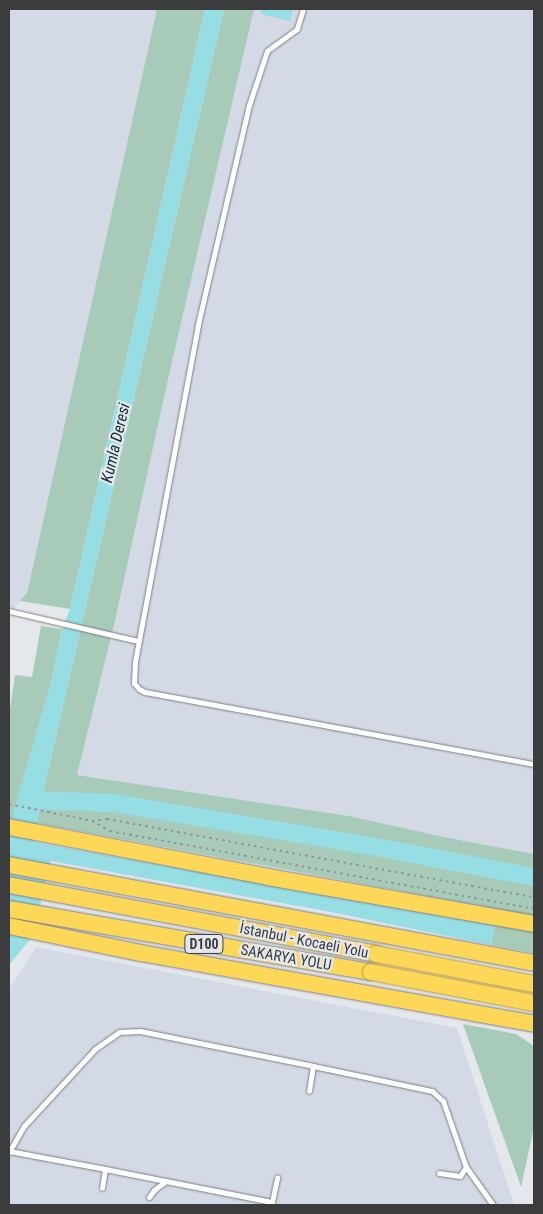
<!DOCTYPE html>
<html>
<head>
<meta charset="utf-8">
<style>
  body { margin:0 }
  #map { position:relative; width:543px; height:1214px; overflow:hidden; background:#e4e7ec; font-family:"Roboto Condensed",sans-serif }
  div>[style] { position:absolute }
  .built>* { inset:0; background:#d3dae5 }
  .green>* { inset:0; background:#a8cbb9 }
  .water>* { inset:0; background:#96dee4 }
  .river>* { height:18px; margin:-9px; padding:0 9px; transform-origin:9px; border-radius:9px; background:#96dee4 }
  .path>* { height:2px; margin-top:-1px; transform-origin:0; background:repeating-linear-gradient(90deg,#939599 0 2.5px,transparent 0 6.5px) }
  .roads { filter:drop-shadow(0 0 1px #7d8085) drop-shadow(0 0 1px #7d8085) }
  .service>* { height:5px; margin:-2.5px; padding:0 2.5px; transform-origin:2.5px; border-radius:2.5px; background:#fff }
  .trunk>* { height:16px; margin:-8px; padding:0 8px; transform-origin:8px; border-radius:8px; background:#fcd758 }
  .bridges { filter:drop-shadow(0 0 1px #b89a34) drop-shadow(0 0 1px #b89a34) }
  .trunk-bridge>* { height:16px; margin:-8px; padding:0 8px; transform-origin:8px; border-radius:8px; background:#fcd758 }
  span { translate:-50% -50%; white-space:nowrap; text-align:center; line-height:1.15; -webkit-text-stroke:4.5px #e4e7ec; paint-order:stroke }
  .shield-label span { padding:1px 4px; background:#e4e7ec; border:1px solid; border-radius:4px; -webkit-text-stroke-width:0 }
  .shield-label { font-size:14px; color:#3b3c3e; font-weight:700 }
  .street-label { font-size:15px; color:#3b3c3e }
  .water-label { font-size:16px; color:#0c3033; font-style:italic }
  .frame { position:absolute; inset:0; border:10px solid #3b3c3e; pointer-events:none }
</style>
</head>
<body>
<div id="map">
  <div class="built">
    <div style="clip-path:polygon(9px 9px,157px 9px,27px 593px,9px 615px)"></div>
    <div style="clip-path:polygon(254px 9px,534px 9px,534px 854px,444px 837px,349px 816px,77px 775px,115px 621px,169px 375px)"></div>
    <div style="clip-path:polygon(36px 947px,457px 1028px,514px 1205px,9px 1205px,9px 989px)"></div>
  </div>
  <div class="green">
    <div style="clip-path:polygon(157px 9px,205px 9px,70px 609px,20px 601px,27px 593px)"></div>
    <div style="clip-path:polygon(224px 9px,254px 9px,169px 375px,115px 621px,77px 775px,349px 816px,444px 837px,534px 854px,534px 916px,37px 823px,42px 796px)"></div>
    <div style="clip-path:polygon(41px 626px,62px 629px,51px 683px,12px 820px,9px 820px,9px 717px,15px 675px,32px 677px)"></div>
    <div style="clip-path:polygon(495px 925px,534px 931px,534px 953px,491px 945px)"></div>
    <div style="clip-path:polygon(463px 1024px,516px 1034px,534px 1046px,534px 1127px,521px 1187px)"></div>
  </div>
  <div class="water">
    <div style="clip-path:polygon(205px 9px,224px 9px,42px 796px,34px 842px,495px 925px,491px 945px,336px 913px,51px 861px,38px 914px,37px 931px,9px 965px,9px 827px,51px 683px,62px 629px,70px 609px)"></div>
    <div style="clip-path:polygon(262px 9px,293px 9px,290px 21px,261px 14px)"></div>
  </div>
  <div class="river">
    <div style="left:33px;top:800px;width:81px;rotate:2.1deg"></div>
    <div style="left:114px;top:803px;width:255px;rotate:9.5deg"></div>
    <div style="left:366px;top:845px;width:171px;rotate:10.8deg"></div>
  </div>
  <div class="path">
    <div style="left:9px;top:804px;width:85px;rotate:11.6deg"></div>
    <div style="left:92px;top:821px;width:15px;rotate:-8deg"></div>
    <div style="left:107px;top:819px;width:434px;rotate:10.4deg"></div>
    <div style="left:92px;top:821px;width:21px;rotate:29deg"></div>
    <div style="left:110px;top:831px;width:431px;rotate:10.4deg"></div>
  </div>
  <div class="roads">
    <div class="service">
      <div style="left:303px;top:9px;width:21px;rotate:107deg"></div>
      <div style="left:297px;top:29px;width:37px;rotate:144deg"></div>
      <div style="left:267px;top:51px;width:57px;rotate:108.4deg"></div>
      <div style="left:249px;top:105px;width:226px;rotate:103.1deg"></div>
      <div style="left:198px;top:325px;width:344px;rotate:100.6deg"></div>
      <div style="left:135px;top:663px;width:20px;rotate:93deg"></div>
      <div style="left:134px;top:683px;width:8px;rotate:50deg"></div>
      <div style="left:139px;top:689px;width:7px;rotate:27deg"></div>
      <div style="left:145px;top:692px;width:396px;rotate:10.5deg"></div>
      <div style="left:9px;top:611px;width:132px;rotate:13.1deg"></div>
      <div style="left:313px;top:1066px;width:122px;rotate:11.9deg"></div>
      <div style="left:432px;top:1091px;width:15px;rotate:42deg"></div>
      <div style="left:443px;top:1101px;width:70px;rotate:70.8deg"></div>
      <div style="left:466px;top:1167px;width:47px;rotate:54.6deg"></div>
      <div style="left:9px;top:1151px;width:98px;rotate:10.6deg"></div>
      <div style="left:105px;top:1169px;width:19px;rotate:99deg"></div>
      <div style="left:9px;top:1152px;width:30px;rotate:-60deg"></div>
      <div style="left:24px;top:1126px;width:105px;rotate:-47.3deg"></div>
      <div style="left:95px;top:1049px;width:29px;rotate:-35deg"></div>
      <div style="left:119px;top:1032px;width:21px;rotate:-3deg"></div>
      <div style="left:140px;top:1031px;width:177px;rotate:11.4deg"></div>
      <div style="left:313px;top:1066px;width:25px;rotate:99deg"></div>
      <div style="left:105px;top:1169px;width:170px;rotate:11.2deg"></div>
      <div style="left:272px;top:1202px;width:25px;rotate:-78deg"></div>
      <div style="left:439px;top:1173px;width:21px;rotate:8deg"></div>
      <div style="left:460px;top:1176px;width:11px;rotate:-56deg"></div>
      <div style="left:149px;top:1197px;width:9px;rotate:-54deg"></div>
      <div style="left:154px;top:1190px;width:15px;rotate:-37deg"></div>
    </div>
    <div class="trunk">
      <div style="left:9px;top:827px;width:264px;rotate:10.9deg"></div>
      <div style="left:268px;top:877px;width:270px;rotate:10deg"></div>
      <div style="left:9px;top:865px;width:534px;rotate:10.57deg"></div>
      <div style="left:9px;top:885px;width:373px;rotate:10.6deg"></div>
      <div style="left:9px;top:909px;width:367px;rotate:9.9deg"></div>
      <div style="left:9px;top:926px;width:135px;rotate:11.6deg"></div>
      <div style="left:141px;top:953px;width:399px;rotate:10.2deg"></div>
    </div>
  </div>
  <div class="bridges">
    <div class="trunk-bridge">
      <div style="left:376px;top:954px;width:161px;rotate:10.8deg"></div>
      <div style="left:371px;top:972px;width:166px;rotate:10.8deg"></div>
    </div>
  </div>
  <div class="shield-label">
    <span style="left:204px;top:944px">D100</span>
  </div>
  <div class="street-label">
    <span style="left:304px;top:941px;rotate:11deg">İstanbul - Kocaeli Yolu</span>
    <span style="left:286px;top:958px;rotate:10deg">SAKARYA YOLU</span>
  </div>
  <div class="water-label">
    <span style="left:116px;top:443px;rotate:-77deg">Kumla Deresi</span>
  </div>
  <div class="frame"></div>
</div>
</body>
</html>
